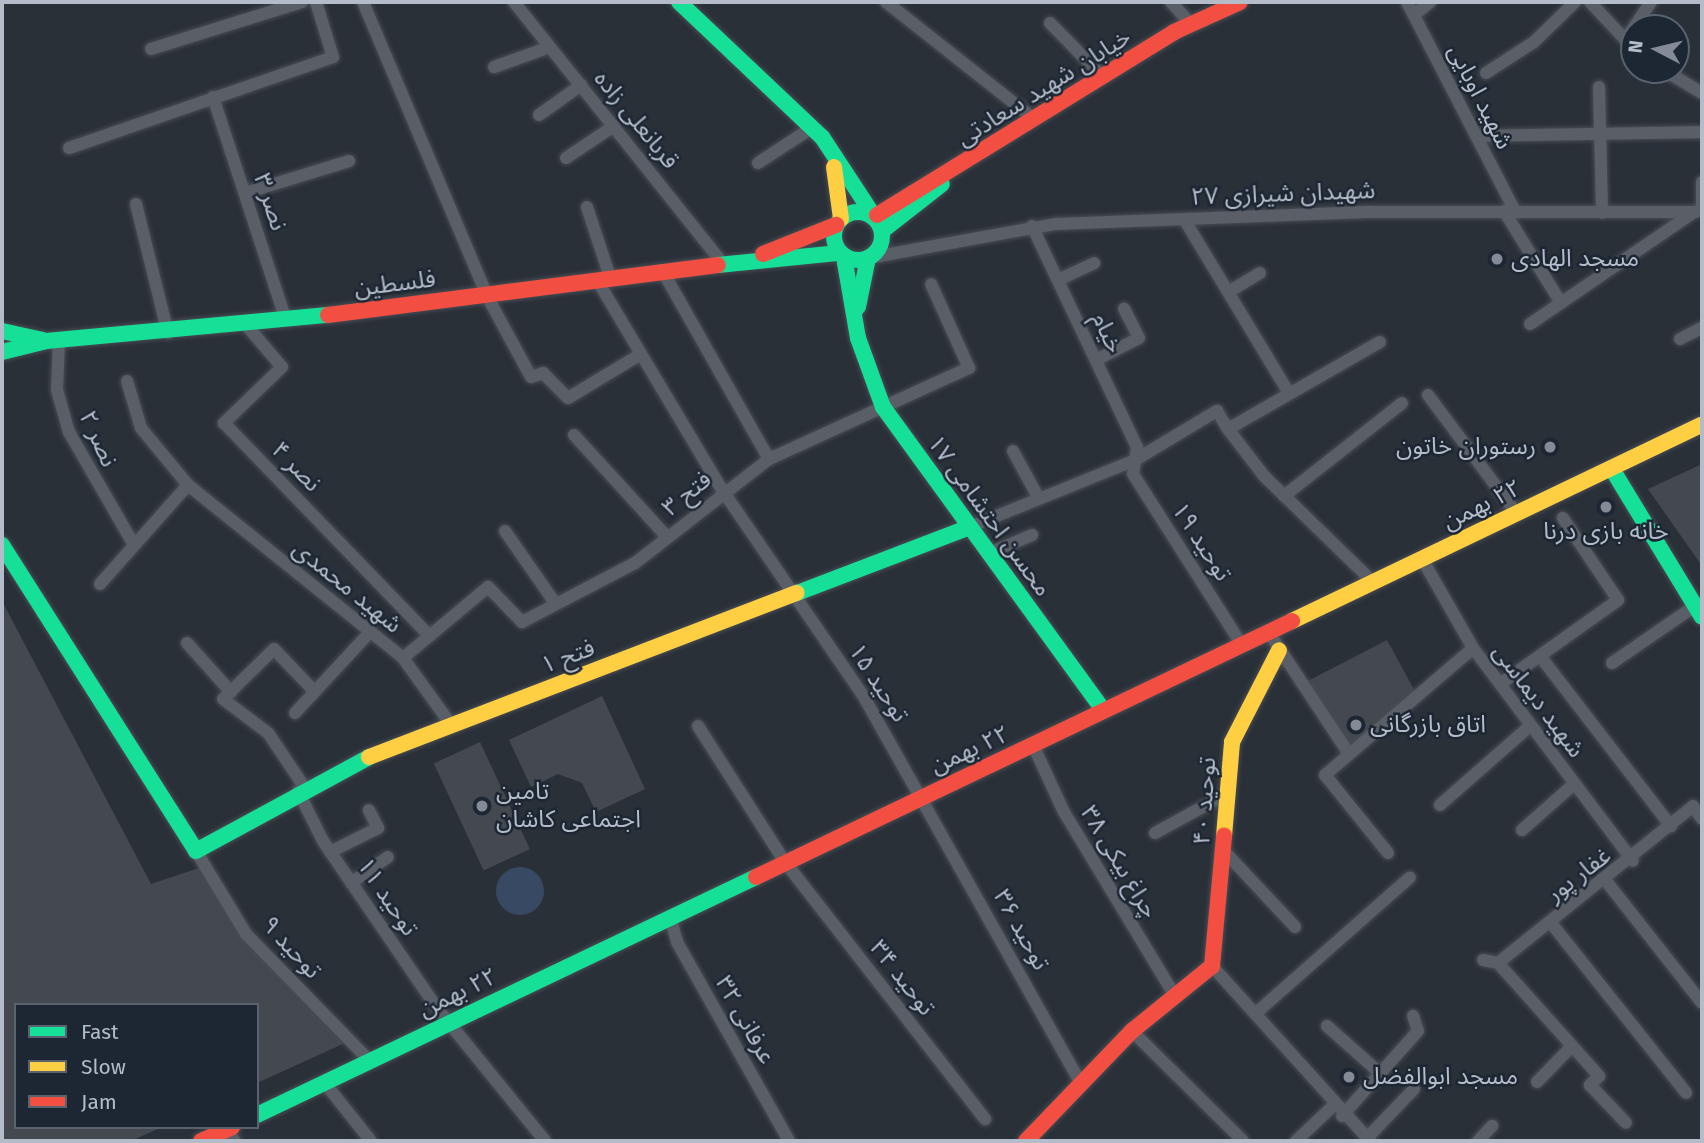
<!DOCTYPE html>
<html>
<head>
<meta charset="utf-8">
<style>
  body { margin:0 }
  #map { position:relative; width:1704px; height:1143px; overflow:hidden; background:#2a3038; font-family:"Fira Sans","Noto Sans Arabic",sans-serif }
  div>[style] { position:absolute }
  .water>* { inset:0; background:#384963 }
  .round { border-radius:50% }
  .building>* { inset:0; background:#444950; transform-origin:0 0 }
  .roads { filter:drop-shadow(0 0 2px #484c53) drop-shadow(0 0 2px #484c53) }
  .street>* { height:12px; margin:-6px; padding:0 6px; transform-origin:6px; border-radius:6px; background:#5a5e66 }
  .fast>* { height:16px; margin:-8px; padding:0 8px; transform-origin:8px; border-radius:8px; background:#16e098 }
  .fast>.ring { margin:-8px; padding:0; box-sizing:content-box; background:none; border:16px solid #16e098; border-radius:50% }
  .slow>* { height:16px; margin:-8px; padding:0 8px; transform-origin:8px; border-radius:8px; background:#ffcf43 }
  .jam>* { height:16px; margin:-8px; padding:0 8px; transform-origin:8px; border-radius:8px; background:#f24e42 }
  .dots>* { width:19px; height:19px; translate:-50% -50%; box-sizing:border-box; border:4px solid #1d2633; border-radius:50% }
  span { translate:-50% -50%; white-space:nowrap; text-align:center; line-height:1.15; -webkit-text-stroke:5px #1d2633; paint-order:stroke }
  .street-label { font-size:24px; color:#b4bcc9 }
  .poi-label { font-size:24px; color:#b4bcc9 }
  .left { translate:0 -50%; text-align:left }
  .right { translate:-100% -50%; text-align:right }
  .frame { position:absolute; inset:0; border:4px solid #b4bcc9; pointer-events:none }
  .legend { position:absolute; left:14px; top:1003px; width:245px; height:126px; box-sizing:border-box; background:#1d2633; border:2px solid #59626f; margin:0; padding:9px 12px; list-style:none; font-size:21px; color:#b4bcc9 }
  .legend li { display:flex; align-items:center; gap:14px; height:35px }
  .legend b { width:35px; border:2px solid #59626f }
  .north { position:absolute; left:1620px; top:14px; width:70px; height:70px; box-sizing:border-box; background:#1d2633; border:2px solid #59626f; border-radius:50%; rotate:277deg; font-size:19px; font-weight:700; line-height:28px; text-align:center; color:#b4bcc9 }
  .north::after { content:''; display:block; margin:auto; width:24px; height:32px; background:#848b96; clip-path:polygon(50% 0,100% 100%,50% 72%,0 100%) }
</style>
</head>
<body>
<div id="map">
  <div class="water">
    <div class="round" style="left:496px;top:867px;width:48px;height:48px"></div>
  </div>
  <div class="building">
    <div style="clip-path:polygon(1702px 464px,1702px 566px,1648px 489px)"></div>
    <div style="clip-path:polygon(2px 601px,151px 884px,202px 867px,247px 944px,345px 1043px,257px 1083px,257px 1005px,16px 1005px,16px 1127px,162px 1127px,131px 1141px,2px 1141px)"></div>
    <div style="clip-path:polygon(1387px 640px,1417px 695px,1349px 754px,1300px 685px)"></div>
    <div style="clip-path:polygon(602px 696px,645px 789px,596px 812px,582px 783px,558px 774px,531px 787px,509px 740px)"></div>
    <div style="left:480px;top:742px;width:118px;height:51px;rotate:65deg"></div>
  </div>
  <div class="roads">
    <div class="street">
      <div style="left:363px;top:2px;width:319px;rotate:67.1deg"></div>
      <div style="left:487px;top:296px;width:92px;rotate:61.5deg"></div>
      <div style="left:531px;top:377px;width:13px;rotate:-18deg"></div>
      <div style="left:543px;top:373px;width:35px;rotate:45deg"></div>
      <div style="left:568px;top:398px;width:85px;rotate:-31.1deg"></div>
      <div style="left:514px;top:2px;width:335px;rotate:51.4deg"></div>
      <div style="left:886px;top:2px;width:189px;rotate:38.3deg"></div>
      <div style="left:1171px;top:2px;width:30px;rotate:48deg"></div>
      <div style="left:1407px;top:2px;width:235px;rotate:62.7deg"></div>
      <div style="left:1590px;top:2px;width:64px;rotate:46.9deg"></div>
      <div style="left:1414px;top:15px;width:21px;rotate:-39deg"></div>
      <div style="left:1050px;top:23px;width:76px;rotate:45.5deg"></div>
      <div style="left:1626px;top:39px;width:45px;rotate:-56deg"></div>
      <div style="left:151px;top:49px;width:158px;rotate:-17.3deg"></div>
      <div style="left:494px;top:67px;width:59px;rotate:-19.7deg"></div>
      <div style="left:1664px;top:70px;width:44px;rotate:31.2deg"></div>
      <div style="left:1486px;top:73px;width:57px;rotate:-32.9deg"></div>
      <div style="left:1534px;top:42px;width:57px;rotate:-44.3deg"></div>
      <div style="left:1599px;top:87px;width:126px;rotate:88.6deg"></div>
      <div style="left:213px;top:97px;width:235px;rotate:71.9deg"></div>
      <div style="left:539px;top:115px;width:52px;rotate:-35.5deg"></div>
      <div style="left:1477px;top:136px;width:225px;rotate:-1deg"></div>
      <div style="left:69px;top:148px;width:279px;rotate:-19deg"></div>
      <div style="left:333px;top:57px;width:58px;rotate:-107.2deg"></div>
      <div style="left:566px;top:158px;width:58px;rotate:-33.7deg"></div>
      <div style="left:758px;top:163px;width:66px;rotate:-33.2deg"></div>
      <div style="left:245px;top:193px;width:109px;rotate:-17.1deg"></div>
      <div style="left:136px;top:204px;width:133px;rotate:76.1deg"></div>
      <div style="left:587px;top:207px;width:74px;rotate:71.8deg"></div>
      <div style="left:1504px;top:211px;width:108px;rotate:58.2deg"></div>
      <div style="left:1184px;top:219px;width:203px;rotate:58.9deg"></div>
      <div style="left:1032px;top:226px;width:245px;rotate:64.6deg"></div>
      <div style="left:1137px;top:447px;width:27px;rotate:98deg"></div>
      <div style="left:1133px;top:474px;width:203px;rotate:57.5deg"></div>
      <div style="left:868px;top:258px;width:191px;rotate:-10.3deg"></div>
      <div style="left:1056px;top:224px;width:311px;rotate:-2.2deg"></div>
      <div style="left:1367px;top:212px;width:328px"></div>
      <div style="left:1695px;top:212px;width:8px;rotate:-23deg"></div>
      <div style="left:1702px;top:209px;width:27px;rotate:-90deg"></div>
      <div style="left:662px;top:270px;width:217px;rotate:60.5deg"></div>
      <div style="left:597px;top:280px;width:246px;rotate:59.2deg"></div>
      <div style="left:723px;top:491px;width:250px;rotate:55.6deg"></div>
      <div style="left:864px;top:697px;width:443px;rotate:60.7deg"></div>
      <div style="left:1058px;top:280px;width:40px;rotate:-25deg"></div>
      <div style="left:1230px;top:291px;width:35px;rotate:-31deg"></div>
      <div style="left:1530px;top:324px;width:199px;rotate:-34.3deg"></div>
      <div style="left:247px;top:326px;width:54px;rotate:49.5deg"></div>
      <div style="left:282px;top:367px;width:81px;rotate:136deg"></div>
      <div style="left:224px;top:423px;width:296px;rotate:46deg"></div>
      <div style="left:1680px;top:339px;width:25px;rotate:-27deg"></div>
      <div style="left:59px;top:340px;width:50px;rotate:92.3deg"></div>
      <div style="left:57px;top:390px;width:44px;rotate:74.1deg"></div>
      <div style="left:69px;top:432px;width:130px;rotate:60.1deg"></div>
      <div style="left:1096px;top:360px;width:48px;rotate:-27.1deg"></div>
      <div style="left:1139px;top:338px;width:33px;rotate:-117deg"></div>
      <div style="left:127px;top:381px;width:49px;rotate:73.4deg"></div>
      <div style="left:141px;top:428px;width:74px;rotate:50.5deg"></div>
      <div style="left:1428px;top:395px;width:149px;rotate:53.2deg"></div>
      <div style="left:1228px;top:429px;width:59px;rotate:52.5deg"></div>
      <div style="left:1264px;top:476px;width:152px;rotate:44.2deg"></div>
      <div style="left:574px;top:435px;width:138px;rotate:47.6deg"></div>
      <div style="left:1013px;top:451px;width:52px;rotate:61.5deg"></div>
      <div style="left:1284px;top:496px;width:150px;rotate:-38.2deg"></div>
      <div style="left:967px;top:528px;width:181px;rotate:-22deg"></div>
      <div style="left:1135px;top:460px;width:96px;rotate:-30.9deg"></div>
      <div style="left:1217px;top:411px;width:21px;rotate:59deg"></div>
      <div style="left:1228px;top:429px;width:175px;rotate:-29.8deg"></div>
      <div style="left:505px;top:531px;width:88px;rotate:55.2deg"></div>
      <div style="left:987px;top:554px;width:49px;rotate:-22.9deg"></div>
      <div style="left:1422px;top:559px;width:103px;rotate:60.2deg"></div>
      <div style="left:1473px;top:648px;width:266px;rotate:53.1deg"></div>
      <div style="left:100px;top:584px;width:132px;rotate:-48.4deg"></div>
      <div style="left:188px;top:485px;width:276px;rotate:38.8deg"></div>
      <div style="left:403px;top:658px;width:84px;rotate:54.2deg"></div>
      <div style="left:1269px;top:633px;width:145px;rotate:56.5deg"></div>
      <div style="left:187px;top:643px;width:66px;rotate:48.1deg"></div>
      <div style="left:1540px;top:656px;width:215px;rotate:52.4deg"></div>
      <div style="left:403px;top:658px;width:111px;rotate:-39.9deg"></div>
      <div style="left:488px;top:587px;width:49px;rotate:45.8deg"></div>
      <div style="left:522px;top:622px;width:127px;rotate:-27.6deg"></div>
      <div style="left:635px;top:563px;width:170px;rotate:-37.8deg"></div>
      <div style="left:769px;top:459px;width:220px;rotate:-24.5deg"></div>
      <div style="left:969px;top:368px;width:92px;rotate:-114.3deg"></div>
      <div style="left:1612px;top:663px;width:101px;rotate:-34.5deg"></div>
      <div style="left:1500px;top:684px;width:145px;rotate:-35.4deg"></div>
      <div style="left:1618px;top:600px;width:99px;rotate:-123.9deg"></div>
      <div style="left:295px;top:713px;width:109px;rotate:-47.2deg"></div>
      <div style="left:698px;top:726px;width:161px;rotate:57.4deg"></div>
      <div style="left:785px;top:862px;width:326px;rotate:52.1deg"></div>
      <div style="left:1033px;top:745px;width:74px;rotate:65.2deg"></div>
      <div style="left:1064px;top:812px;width:215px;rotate:58.9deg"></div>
      <div style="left:305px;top:788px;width:66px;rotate:-123.9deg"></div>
      <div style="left:268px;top:733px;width:56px;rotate:-142.9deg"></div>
      <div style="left:223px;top:699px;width:71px;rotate:-44.4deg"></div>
      <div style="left:274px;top:649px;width:59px;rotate:46.4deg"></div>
      <div style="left:298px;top:791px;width:56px;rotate:63.4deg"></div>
      <div style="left:323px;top:841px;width:202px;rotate:55.7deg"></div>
      <div style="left:437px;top:1008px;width:171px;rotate:50.9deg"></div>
      <div style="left:1440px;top:805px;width:120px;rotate:-41.3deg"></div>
      <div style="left:1522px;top:830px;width:69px;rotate:-41.5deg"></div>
      <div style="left:1155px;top:833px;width:83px;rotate:-28.7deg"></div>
      <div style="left:196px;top:851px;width:97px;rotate:58.9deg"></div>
      <div style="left:246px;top:934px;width:179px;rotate:45.7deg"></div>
      <div style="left:1224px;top:851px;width:104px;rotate:46.9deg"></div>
      <div style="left:330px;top:852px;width:54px;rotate:-26.6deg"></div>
      <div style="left:378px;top:828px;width:20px;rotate:-117deg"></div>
      <div style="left:1388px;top:853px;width:100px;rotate:-128.9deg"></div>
      <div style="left:1325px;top:775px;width:195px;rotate:-40.6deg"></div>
      <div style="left:1606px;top:881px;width:155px;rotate:51.8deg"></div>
      <div style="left:351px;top:883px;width:45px;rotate:-35.1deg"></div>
      <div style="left:670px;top:917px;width:26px;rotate:74deg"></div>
      <div style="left:677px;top:942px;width:228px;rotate:60.6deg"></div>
      <div style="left:1551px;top:923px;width:217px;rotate:51.5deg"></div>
      <div style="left:1483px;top:960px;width:15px;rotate:11deg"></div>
      <div style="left:1498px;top:963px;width:250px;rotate:-38.8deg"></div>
      <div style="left:1693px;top:806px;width:16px;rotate:55deg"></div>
      <div style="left:1498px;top:963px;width:152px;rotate:48.2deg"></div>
      <div style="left:1599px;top:1076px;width:13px;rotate:135deg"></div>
      <div style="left:1590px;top:1085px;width:52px;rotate:46.5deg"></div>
      <div style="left:1212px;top:966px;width:236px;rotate:47.9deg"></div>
      <div style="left:1256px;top:1013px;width:205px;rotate:-41.4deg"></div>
      <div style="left:1327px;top:1026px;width:71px;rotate:41.6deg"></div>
      <div style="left:1132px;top:1031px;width:156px;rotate:44.7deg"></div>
      <div style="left:324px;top:1082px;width:75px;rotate:51.5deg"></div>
      <div style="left:1537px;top:1082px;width:50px;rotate:-45.8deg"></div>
      <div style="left:1342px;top:1116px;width:114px;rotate:-48.2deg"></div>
      <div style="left:1418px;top:1031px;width:16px;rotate:-108deg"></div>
      <div style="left:225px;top:1130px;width:15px;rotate:48deg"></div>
      <div style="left:1367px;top:1138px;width:68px;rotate:-46.2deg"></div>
      <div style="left:1296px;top:1141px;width:50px;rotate:-43.4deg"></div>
      <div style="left:1478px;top:1141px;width:21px;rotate:-47deg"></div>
    </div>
    <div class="fast">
      <div style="left:679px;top:2px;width:197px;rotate:43.4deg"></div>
      <div style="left:822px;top:137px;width:91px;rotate:56.7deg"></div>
      <div class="ring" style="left:834px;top:212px;width:32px;height:32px"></div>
      <div style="left:882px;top:231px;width:76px;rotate:-38.1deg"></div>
      <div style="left:844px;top:257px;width:82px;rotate:80.2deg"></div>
      <div style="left:858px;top:338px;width:73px;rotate:70.1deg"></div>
      <div style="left:883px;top:407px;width:374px;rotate:54deg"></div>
      <div style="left:718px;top:265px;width:122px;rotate:-5.7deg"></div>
      <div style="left:858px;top:307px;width:50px;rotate:-78.5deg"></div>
      <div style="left:2px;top:331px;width:42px;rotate:12.4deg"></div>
      <div style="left:2px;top:352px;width:45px;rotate:-14deg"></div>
      <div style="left:46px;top:341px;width:283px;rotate:-5.3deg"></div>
      <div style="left:1612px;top:469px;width:173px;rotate:58.7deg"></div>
      <div style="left:2px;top:545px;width:362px;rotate:57.6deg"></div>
      <div style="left:196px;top:851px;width:197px;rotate:-28.5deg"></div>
      <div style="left:797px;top:593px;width:182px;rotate:-20.9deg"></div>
      <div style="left:257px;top:1115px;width:553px;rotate:-25.5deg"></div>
    </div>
    <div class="slow">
      <div style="left:834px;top:167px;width:52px;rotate:82.3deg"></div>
      <div style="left:1292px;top:621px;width:454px;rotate:-25.6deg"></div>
      <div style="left:369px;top:757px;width:458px;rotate:-21deg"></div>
      <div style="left:1224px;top:836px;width:94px;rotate:-85.1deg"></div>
      <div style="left:1232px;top:742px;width:103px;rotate:-62.9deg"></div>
    </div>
    <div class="jam">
      <div style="left:877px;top:215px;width:349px;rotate:-31.6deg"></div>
      <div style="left:1174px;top:32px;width:72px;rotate:-24.4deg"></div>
      <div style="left:763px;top:254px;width:79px;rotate:-21.7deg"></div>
      <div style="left:328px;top:315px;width:393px;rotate:-7.3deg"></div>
      <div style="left:756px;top:877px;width:594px;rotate:-25.53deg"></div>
      <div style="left:201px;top:1141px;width:34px;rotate:-24deg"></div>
      <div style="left:1026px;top:1141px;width:153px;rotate:-46.1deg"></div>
      <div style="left:1132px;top:1031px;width:103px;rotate:-39.1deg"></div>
      <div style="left:1212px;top:966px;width:131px;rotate:-84.7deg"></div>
    </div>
  </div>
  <div class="dots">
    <div style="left:1497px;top:259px;background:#848b96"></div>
    <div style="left:1550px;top:447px;background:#848b96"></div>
    <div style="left:1606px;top:507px;background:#848b96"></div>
    <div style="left:1356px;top:725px;background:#848b96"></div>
    <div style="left:482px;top:806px;background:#848b96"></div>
    <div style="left:1349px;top:1077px;background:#848b96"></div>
  </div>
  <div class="street-label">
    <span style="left:1044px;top:88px;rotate:-32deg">خیابان شهید سعادتی</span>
    <span style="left:1480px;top:97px;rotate:63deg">شهید اوبایی</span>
    <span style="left:636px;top:120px;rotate:51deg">قربانعلی زاده</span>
    <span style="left:1283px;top:194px;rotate:-2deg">شهیدان شیرازی ۲۷</span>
    <span style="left:270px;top:202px;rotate:72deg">نصر ۳</span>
    <span style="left:395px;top:284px;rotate:-7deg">فلسطین</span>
    <span style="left:1107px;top:333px;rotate:65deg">خیام</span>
    <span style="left:98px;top:439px;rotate:66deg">نصر ۲</span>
    <span style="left:296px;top:467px;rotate:46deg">نصر ۴</span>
    <span style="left:687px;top:494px;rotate:-39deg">فتح ۳</span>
    <span style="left:1482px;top:505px;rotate:-26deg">٢٢ بهمن</span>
    <span style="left:989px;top:516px;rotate:54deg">محسن احتشامی ۱۷</span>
    <span style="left:1201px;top:542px;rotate:57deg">توحید ۱۹</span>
    <span style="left:347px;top:587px;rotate:39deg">شهید محمدی</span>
    <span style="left:568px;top:657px;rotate:-21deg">فتح ۱</span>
    <span style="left:878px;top:683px;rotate:57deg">توحید ۱۵</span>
    <span style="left:1538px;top:701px;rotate:53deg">شهید دیماسی</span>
    <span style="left:970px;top:750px;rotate:-25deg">٢٢ بهمن</span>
    <span style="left:1205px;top:801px;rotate:-86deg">توحید ۴۰</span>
    <span style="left:1119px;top:862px;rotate:59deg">چراغ بیکی ۳۸</span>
    <span style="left:1579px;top:875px;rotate:-37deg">غفار پور</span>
    <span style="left:387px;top:897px;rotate:56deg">توحید ۱۱</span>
    <span style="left:1021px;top:930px;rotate:61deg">توحید ۳۶</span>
    <span style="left:291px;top:948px;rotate:47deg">توحید ۹</span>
    <span style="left:902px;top:978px;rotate:52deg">توحید ۳۴</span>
    <span style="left:458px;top:993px;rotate:-26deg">٢٢ بهمن</span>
    <span style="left:745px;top:1020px;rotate:61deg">عرفانی ۳۲</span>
  </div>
  <div class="poi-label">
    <span class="left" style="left:1511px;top:259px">مسجد الهادی</span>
    <span class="right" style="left:1536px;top:447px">رستوران خاتون</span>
    <span style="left:1606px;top:532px">خانه بازی درنا</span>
    <span class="left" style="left:1370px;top:725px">اتاق بازرگانی</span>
    <span class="left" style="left:496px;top:806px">تامین<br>اجتماعی کاشان</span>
    <span class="left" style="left:1363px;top:1077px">مسجد ابوالفضل</span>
  </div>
  <div class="frame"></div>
  <ul class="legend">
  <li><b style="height:9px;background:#16e098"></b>Fast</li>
  <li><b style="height:9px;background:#ffcf43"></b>Slow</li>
  <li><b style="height:9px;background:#f24e42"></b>Jam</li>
  </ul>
  <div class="north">N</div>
</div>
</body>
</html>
